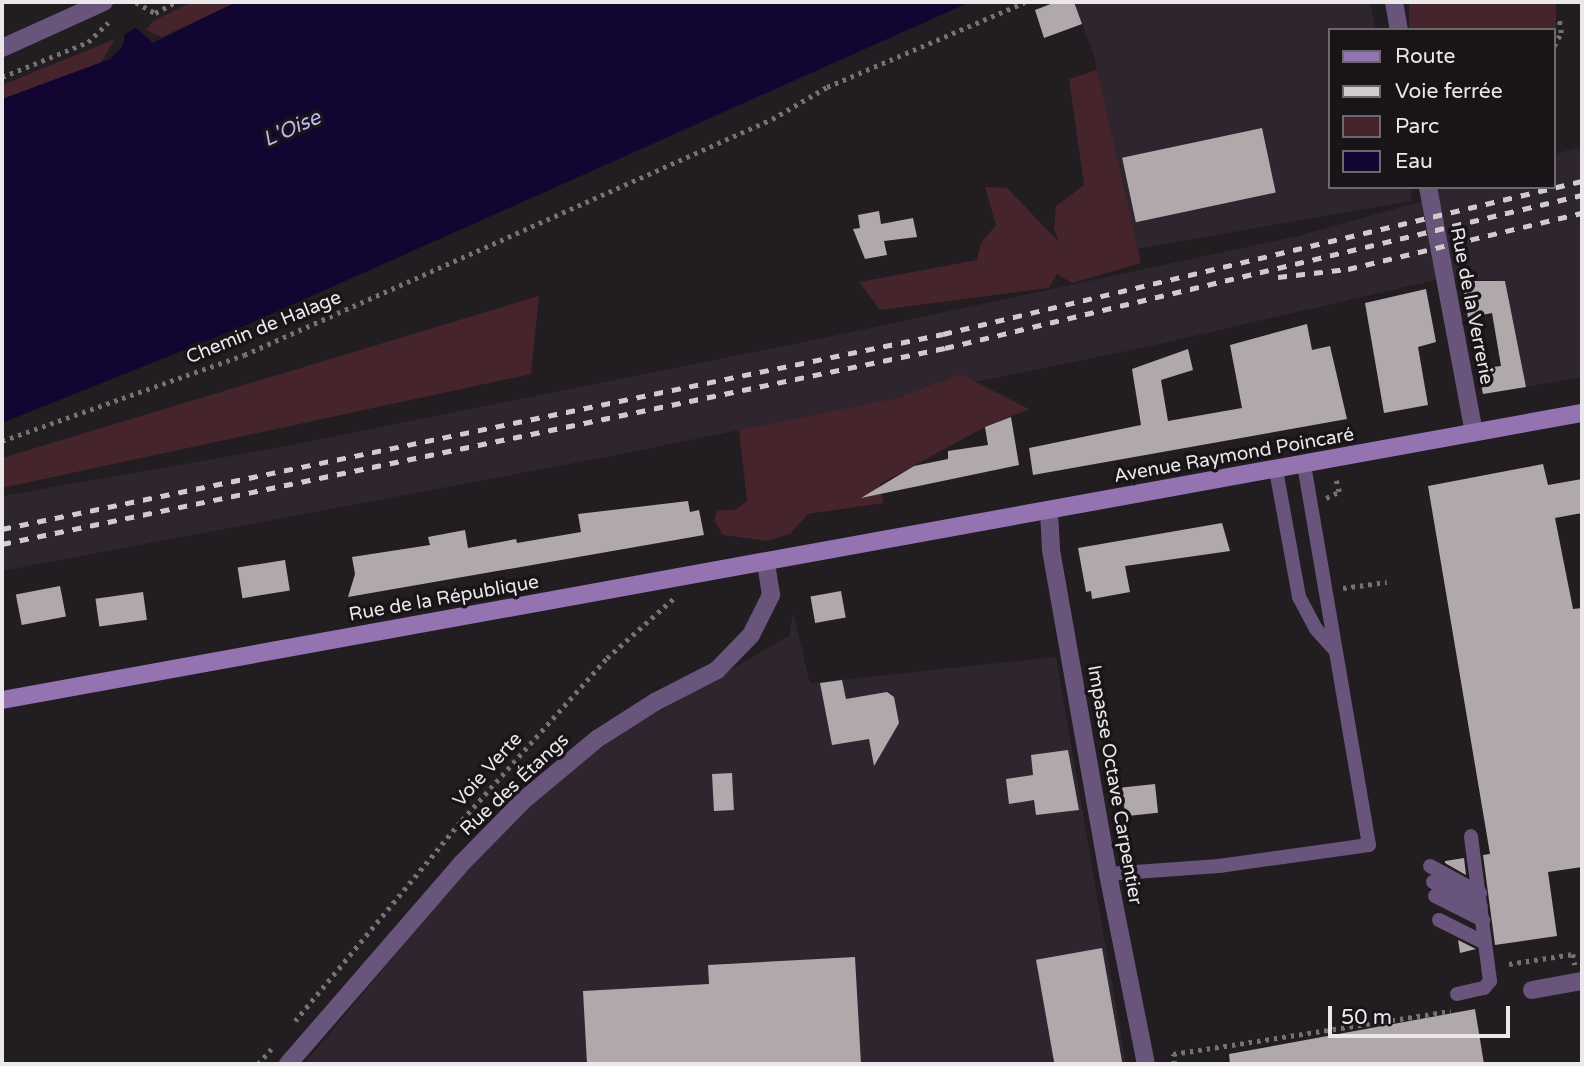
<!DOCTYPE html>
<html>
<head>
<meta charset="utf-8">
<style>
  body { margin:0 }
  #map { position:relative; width:1584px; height:1066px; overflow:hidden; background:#221d21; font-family:"Varela Round",sans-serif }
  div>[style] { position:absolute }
  .built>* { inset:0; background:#2e252e }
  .green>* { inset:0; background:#45242b; transform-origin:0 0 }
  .water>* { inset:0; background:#120531 }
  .building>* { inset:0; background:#b1a8ac; transform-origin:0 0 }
  .path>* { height:4.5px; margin-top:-2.25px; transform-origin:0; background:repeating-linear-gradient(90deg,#757175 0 3.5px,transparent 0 8.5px) }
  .service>* { height:14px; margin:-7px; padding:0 7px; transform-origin:7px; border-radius:7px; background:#69557b }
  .minor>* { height:18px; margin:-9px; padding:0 9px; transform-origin:9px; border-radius:9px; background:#69557b }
  .secondary>* { height:18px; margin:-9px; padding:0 9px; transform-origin:9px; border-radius:9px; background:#9474b0 }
  .rail>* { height:5px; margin-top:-2.5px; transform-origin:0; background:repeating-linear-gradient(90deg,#cfcccf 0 9px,transparent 0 18px) }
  span { translate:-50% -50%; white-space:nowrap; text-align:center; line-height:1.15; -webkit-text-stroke:7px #181418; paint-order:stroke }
  .street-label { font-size:19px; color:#ebe8eb }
  .water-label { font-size:21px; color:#bbb5f4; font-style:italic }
  .frame { position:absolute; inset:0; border:4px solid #ebe8eb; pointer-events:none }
  .legend { position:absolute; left:1328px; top:28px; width:228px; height:161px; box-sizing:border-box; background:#181418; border:2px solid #6c696c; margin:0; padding:9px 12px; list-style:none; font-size:21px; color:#ebe8eb }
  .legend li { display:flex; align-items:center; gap:14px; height:35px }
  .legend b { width:35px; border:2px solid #6c696c }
  .scale { position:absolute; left:1328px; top:1006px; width:182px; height:32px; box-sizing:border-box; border:4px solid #ebe8eb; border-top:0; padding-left:9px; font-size:21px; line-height:24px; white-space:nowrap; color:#ebe8eb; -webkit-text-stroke:5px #181418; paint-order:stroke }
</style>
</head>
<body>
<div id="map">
  <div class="built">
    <div style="clip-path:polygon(1074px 2px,1370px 2px,1376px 30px,1330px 30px,1330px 187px,1411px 187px,1411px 201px,1136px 249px,1094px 56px)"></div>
    <div style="clip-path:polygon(1582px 147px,1582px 377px,1526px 387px,1505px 281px,1444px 278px,1142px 348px,612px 456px,2px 571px,2px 496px,276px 448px,819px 339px,1298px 236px,1430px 199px,1429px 193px,1439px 187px,1554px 187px,1554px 154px)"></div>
    <div style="clip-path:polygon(793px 612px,810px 683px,1056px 657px,1126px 1064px,304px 1064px,481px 852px,540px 795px,619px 734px,789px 636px)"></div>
  </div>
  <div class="green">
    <div style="clip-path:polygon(192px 2px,237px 2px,162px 37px,146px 30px,153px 21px)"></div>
    <div style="left:1409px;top:2px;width:147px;height:29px"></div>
    <div style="clip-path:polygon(115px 39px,95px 72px,2px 104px,2px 85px)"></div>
    <div style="clip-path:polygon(1097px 70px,1141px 263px,1072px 283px,1057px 274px,1049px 288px,880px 310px,859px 282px,977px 260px,981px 243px,996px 225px,985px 187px,1007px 188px,1059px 242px,1054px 229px,1056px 206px,1084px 185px,1069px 79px)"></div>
    <div style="clip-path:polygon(539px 296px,531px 374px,2px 488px,2px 458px)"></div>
    <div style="clip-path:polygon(960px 374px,1029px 409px,985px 427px,880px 484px,883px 503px,808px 514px,790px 534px,767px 541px,723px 535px,714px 520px,717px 510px,735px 510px,747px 501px,739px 430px,901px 397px)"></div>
  </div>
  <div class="water">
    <div style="clip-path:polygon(236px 2px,970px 2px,247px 325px,2px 423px,2px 99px,110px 59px,123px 46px,125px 34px,136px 28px,153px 43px)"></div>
  </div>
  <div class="building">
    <div style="clip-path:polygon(1056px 2px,1074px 2px,1082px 24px,1044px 38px,1035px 10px)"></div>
    <div style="left:1262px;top:128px;width:66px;height:143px;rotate:78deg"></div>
    <div style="clip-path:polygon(879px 211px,881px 224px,913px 218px,917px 237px,884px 241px,887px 255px,865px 259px,853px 229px,860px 228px,858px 215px)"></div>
    <div style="clip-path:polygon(1462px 281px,1505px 281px,1526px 387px,1483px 394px,1478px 369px,1501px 366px,1492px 313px,1468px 318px)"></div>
    <div style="clip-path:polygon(1426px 289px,1436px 342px,1418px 347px,1428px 405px,1384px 413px,1365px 303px)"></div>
    <div style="clip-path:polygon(1307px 324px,1312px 350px,1330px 346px,1347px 419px,1033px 475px,1029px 448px,1141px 425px,1132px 369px,1188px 349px,1193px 370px,1161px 380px,1168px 421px,1242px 408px,1230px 345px)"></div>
    <div style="clip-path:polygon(1011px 417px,1019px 465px,861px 498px,914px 466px,948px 459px,948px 451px,988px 445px,985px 427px)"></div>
    <div style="clip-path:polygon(1543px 464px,1548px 485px,1582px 479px,1582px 513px,1555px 518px,1573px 609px,1582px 608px,1582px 867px,1548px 872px,1557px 936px,1495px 945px,1483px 855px,1490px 854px,1428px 486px)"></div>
    <div style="clip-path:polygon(688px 501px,690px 512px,699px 510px,704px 535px,348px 597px,355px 574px,352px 557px,430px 545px,428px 537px,465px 530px,468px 548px,516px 539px,517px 543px,581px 532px,578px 514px)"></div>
    <div style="clip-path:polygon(1222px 523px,1230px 551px,1125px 566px,1130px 592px,1092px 599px,1091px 591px,1086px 592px,1078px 548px)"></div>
    <div style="left:285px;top:560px;width:31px;height:48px;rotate:81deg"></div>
    <div style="left:60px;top:586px;width:31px;height:45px;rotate:79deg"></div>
    <div style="left:841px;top:591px;width:27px;height:31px;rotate:80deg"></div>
    <div style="left:143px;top:592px;width:28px;height:48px;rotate:82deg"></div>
    <div style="clip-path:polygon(842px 680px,846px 699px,887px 692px,894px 697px,899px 723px,874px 766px,869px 739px,832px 745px,820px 683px)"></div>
    <div style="clip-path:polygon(1068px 750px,1079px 810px,1036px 815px,1034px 800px,1009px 804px,1006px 779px,1033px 775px,1031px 755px)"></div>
    <div style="left:732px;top:773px;width:37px;height:20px;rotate:87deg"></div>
    <div style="left:1155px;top:784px;width:29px;height:33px;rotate:84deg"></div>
    <div style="clip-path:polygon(1464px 858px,1466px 875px,1445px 863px,1445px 861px)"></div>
    <div style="clip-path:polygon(1458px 940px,1476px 949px,1460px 953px)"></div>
    <div style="left:1102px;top:948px;width:118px;height:67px;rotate:80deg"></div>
    <div style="clip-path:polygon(855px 957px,861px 1064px,587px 1064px,583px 991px,709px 984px,708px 965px)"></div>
    <div style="clip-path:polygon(1475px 1009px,1484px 1064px,1230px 1064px,1229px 1054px)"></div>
  </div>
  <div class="path">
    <div style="left:136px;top:2px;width:22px;rotate:30deg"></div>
    <div style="left:155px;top:13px;width:24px;rotate:-28deg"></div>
    <div style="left:1554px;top:46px;width:15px;rotate:-62deg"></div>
    <div style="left:1561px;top:33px;width:15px;rotate:-98deg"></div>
    <div style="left:2px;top:77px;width:93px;rotate:-22.1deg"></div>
    <div style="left:88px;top:42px;width:28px;rotate:-44deg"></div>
    <div style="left:2px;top:441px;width:257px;rotate:-19.6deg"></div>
    <div style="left:244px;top:355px;width:578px;rotate:-24.08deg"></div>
    <div style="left:772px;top:119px;width:64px;rotate:-30.2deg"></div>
    <div style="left:827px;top:87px;width:215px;rotate:-23.2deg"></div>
    <div style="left:1326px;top:498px;width:14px;rotate:-25deg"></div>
    <div style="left:1339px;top:492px;width:12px;rotate:-104deg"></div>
    <div style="left:1343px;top:588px;width:44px;rotate:-7.8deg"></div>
    <div style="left:1509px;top:964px;width:65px;rotate:-8.9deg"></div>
    <div style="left:1573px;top:954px;width:11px;rotate:80deg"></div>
    <div style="left:295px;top:1021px;width:261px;rotate:-50.3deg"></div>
    <div style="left:462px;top:820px;width:217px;rotate:-48.2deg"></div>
    <div style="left:607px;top:658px;width:90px;rotate:-41.8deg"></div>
    <div style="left:258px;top:1064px;width:20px;rotate:-49deg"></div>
    <div style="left:1174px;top:1064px;width:10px;rotate:-96deg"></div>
    <div style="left:1173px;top:1054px;width:281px;rotate:-8.8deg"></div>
  </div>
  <div class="service">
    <div style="left:1276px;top:470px;width:129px;rotate:79.7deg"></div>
    <div style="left:1299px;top:597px;width:36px;rotate:62deg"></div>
    <div style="left:1316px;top:629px;width:27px;rotate:48deg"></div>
    <div style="left:1430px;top:866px;width:57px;rotate:28.4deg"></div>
    <div style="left:1108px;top:874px;width:111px;rotate:-4.1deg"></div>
    <div style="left:1219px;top:866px;width:151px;rotate:-8deg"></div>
    <div style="left:1369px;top:845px;width:386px;rotate:-99.7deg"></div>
    <div style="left:1433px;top:882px;width:54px;rotate:27.5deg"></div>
    <div style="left:1435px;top:896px;width:54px;rotate:26.6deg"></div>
    <div style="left:1439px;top:920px;width:51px;rotate:26.6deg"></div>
    <div style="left:1457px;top:994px;width:28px;rotate:-13deg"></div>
    <div style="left:1484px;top:988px;width:9px;rotate:-49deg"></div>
    <div style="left:1490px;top:981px;width:146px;rotate:-97.5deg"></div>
  </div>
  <div class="minor">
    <div style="left:1394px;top:2px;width:28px;rotate:80deg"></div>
    <div style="left:2px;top:48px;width:112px;rotate:-24.3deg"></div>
    <div style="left:1428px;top:187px;width:250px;rotate:79.4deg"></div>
    <div style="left:1049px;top:511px;width:39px;rotate:87deg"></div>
    <div style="left:1051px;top:550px;width:329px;rotate:80deg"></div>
    <div style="left:1108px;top:874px;width:194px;rotate:78.7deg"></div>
    <div style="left:1532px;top:990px;width:51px;rotate:-10.2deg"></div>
    <div style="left:288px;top:1064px;width:266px;rotate:-49.1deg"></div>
    <div style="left:462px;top:863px;width:90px;rotate:-45.5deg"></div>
    <div style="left:525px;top:799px;width:94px;rotate:-39.8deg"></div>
    <div style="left:597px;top:739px;width:69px;rotate:-32.5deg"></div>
    <div style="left:655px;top:702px;width:70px;rotate:-27.3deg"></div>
    <div style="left:717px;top:670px;width:49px;rotate:-45.8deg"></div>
    <div style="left:751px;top:635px;width:45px;rotate:-63.4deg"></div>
    <div style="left:771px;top:595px;width:32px;rotate:-99deg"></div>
  </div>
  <div class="secondary">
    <div style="left:2px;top:700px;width:1606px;rotate:-10.3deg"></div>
  </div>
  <div class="rail">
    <div style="left:1278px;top:277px;width:70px;rotate:-6.5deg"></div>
    <div style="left:1348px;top:269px;width:241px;rotate:-13.5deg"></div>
    <div style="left:2px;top:529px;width:961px;rotate:-11.71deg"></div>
    <div style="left:943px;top:334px;width:657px;rotate:-13.47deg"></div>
    <div style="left:2px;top:544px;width:963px;rotate:-11.74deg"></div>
    <div style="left:945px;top:348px;width:655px;rotate:-13.51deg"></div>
  </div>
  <div class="street-label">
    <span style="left:1471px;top:306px;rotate:79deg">Rue de la Verrerie</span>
    <span style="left:264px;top:328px;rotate:-22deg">Chemin de Halage</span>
    <span style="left:1234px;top:456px;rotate:-10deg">Avenue Raymond Poincaré</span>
    <span style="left:444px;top:599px;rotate:-10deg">Rue de la République</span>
    <span style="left:488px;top:770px;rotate:-48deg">Voie Verte</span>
    <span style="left:515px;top:785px;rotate:-43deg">Rue des Étangs</span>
    <span style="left:1114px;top:785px;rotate:80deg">Impasse Octave Carpentier</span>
  </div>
  <div class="water-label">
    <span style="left:292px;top:129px;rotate:-24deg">L'Oise</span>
  </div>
  <div class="frame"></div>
  <ul class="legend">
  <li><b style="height:9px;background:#9474b0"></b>Route</li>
  <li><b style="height:9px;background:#cfcccf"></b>Voie ferrée</li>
  <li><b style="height:19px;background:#45242b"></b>Parc</li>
  <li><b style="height:19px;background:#120531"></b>Eau</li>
  </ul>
  <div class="scale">50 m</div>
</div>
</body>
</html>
